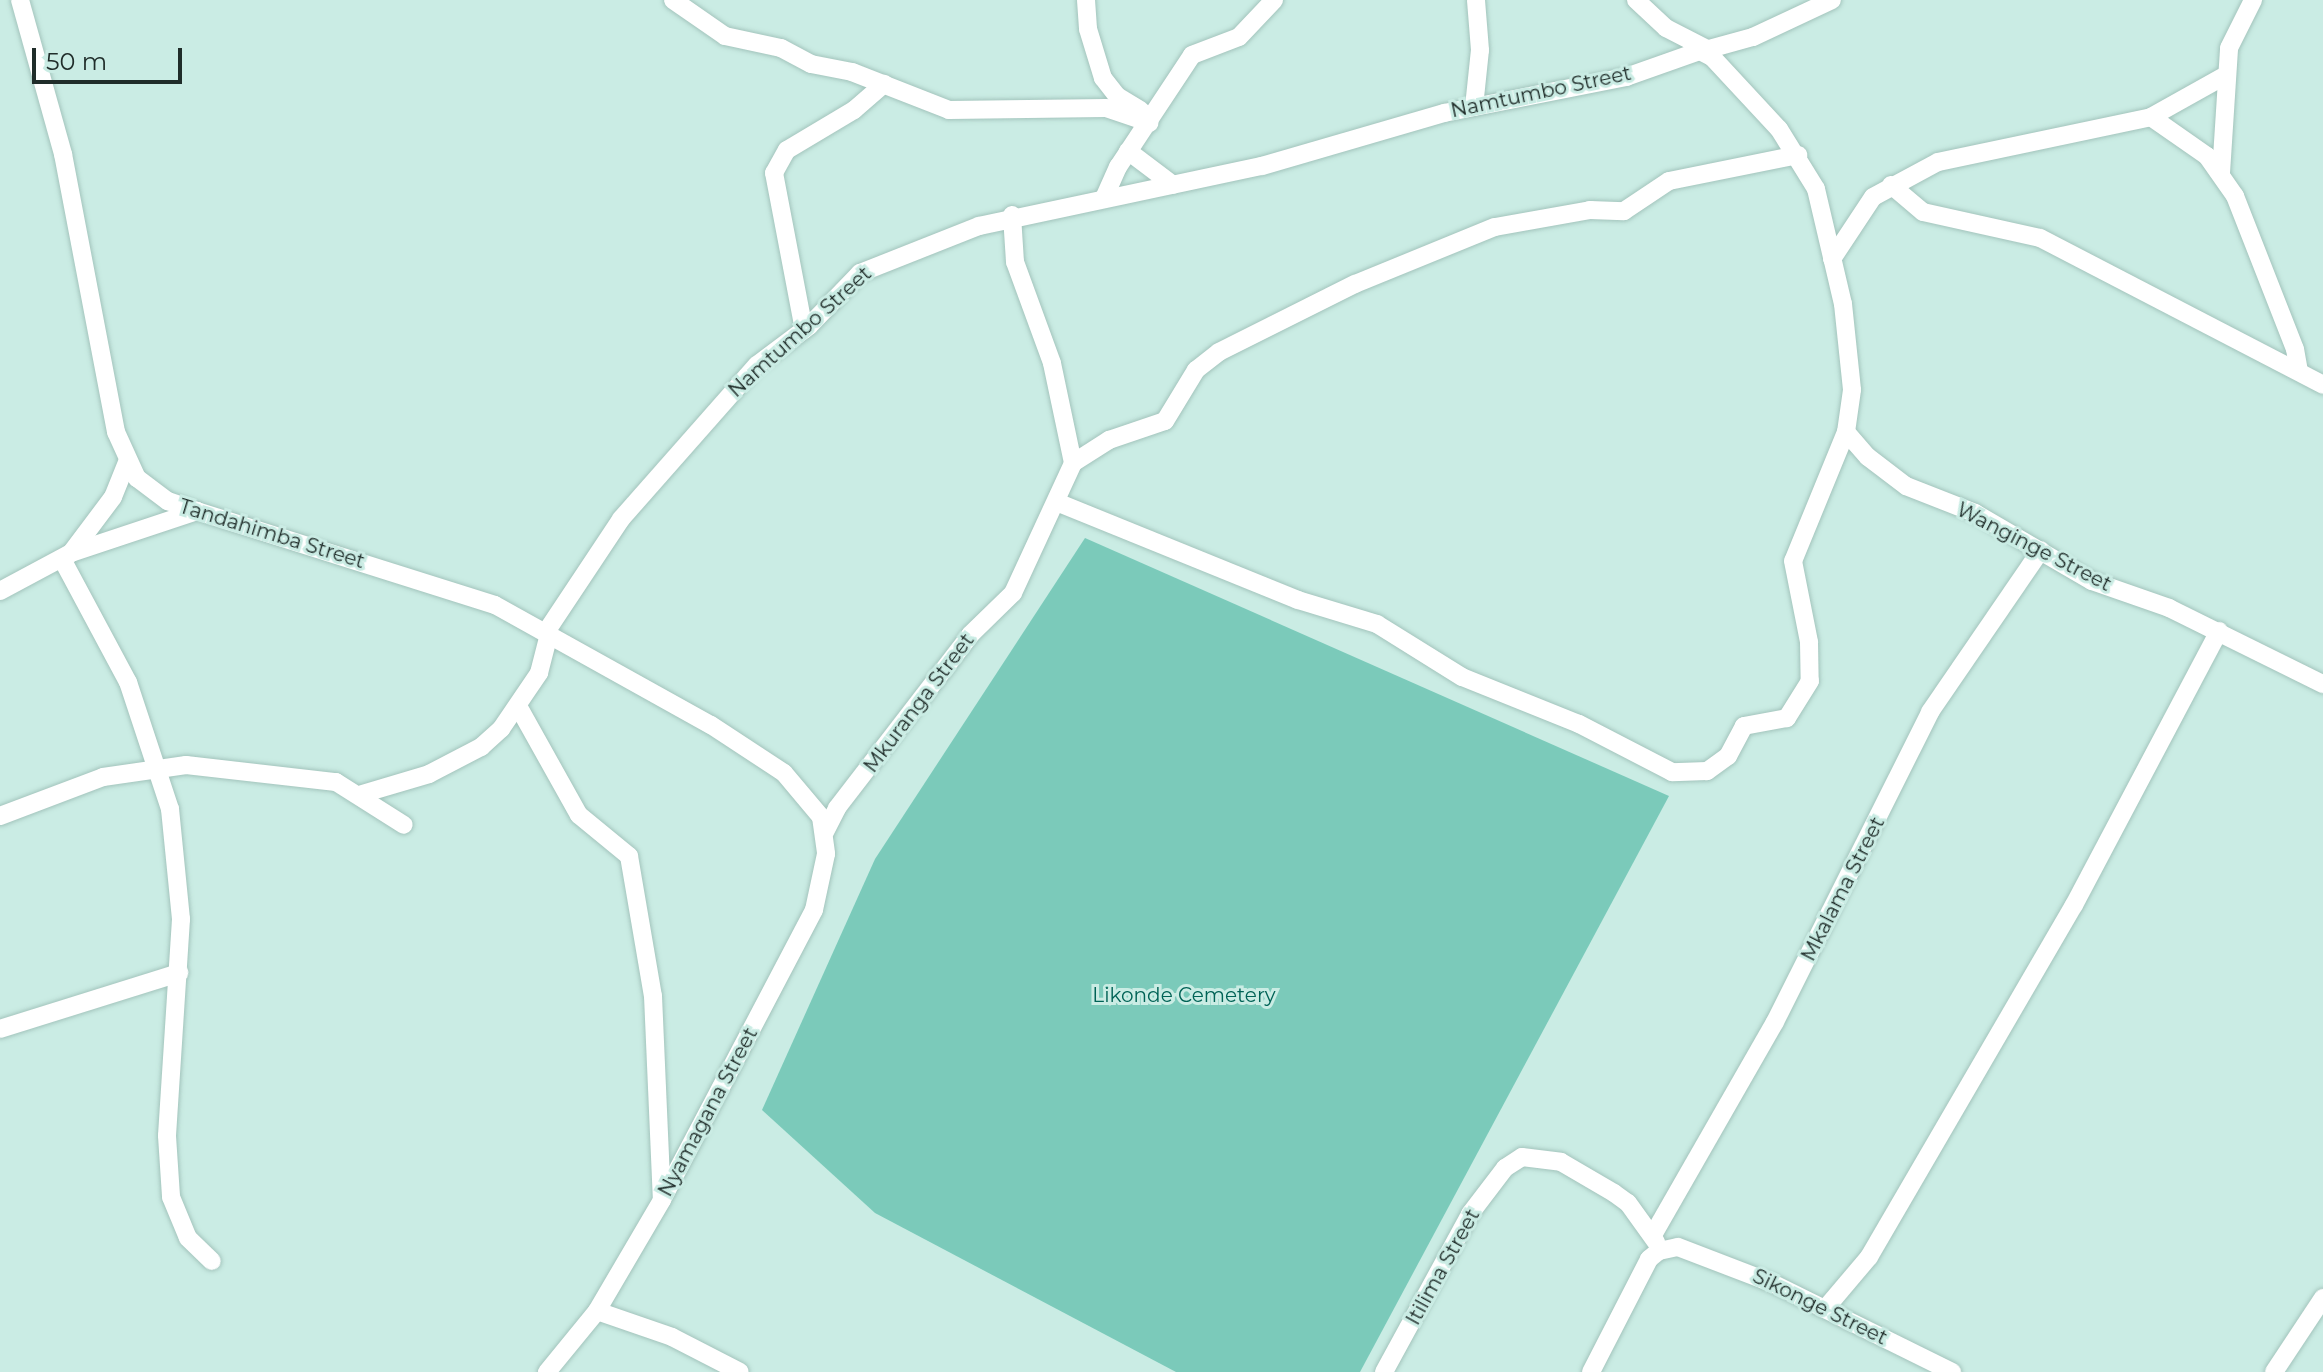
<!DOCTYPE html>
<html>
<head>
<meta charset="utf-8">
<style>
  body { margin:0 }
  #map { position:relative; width:2323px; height:1372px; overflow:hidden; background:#caece4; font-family:Montserrat,sans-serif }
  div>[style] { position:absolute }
  .green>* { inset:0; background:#7bcaba }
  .roads { filter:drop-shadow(0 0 2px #a3c4bc) drop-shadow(0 0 2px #a3c4bc) }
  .street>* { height:18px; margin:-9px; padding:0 9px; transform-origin:9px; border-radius:9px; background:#fff }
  span { translate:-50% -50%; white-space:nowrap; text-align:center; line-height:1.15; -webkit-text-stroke:6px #caece4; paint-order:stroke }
  .street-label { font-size:20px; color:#202d2a }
  .park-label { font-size:20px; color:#006356 }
  .scale { position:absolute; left:32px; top:48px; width:150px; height:36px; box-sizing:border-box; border:4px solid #202d2a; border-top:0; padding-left:10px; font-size:24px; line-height:28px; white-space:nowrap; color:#202d2a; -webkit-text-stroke:6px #caece4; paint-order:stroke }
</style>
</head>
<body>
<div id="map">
  <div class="green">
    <div style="clip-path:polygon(1085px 538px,1669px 796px,1360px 1372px,1176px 1372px,875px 1213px,762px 1110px,875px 859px)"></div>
  </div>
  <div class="roads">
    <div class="street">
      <div style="left:20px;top:0;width:160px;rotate:74.4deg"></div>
      <div style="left:63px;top:154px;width:283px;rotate:79.2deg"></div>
      <div style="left:116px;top:432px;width:51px;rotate:65.5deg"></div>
      <div style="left:137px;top:478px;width:39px;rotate:37deg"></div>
      <div style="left:168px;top:501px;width:31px;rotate:19deg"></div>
      <div style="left:197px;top:511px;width:312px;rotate:17.5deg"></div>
      <div style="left:495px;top:605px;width:247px;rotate:29.1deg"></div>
      <div style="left:711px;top:725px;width:87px;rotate:33.3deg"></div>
      <div style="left:784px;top:773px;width:57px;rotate:49.9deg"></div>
      <div style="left:821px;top:817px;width:37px;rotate:82deg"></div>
      <div style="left:826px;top:854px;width:57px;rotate:102.1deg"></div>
      <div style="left:814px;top:910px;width:327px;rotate:117.7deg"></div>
      <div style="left:662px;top:1200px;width:129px;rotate:120.4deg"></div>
      <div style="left:597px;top:1311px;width:79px;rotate:129.3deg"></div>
      <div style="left:673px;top:0;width:63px;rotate:34.7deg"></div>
      <div style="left:725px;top:36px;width:57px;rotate:12.1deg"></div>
      <div style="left:781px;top:48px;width:34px;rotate:28deg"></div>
      <div style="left:811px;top:64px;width:42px;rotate:11deg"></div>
      <div style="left:852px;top:72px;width:104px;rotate:21.4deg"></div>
      <div style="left:949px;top:110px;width:157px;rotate:-0.7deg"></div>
      <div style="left:1106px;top:108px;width:46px;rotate:18.8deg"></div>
      <div style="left:1086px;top:0;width:29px;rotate:86deg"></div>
      <div style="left:1088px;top:29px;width:51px;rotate:73deg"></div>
      <div style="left:1103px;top:78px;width:23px;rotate:52deg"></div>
      <div style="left:1117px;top:96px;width:27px;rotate:31deg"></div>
      <div style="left:1636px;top:0;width:41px;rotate:43deg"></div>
      <div style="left:1666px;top:28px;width:46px;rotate:27.1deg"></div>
      <div style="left:1702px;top:51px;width:53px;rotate:-15.4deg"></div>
      <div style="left:1753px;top:37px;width:87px;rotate:-25.1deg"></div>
      <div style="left:1474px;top:107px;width:57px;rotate:-84deg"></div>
      <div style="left:1480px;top:50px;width:50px;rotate:-94.6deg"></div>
      <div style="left:2151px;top:117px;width:68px;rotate:34.9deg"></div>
      <div style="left:2207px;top:156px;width:49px;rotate:55deg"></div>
      <div style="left:2235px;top:196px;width:164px;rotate:68.6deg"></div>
      <div style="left:2295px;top:349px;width:22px;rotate:80deg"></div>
      <div style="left:1128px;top:151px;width:56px;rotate:37.1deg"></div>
      <div style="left:2221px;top:173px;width:125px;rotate:-86.3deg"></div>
      <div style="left:2229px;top:48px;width:54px;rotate:-63.4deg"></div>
      <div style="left:1891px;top:185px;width:42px;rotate:40.2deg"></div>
      <div style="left:1923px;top:212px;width:120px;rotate:12.5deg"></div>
      <div style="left:2040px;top:238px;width:319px;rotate:27.4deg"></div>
      <div style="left:1105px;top:196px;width:32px;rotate:-66deg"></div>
      <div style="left:1118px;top:167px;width:134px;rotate:-56.5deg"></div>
      <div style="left:1192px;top:55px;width:50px;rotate:-21deg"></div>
      <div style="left:1239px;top:37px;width:51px;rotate:-46.6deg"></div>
      <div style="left:1832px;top:259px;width:74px;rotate:-56.5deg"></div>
      <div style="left:1873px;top:197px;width:74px;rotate:-28.3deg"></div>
      <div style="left:1938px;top:162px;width:218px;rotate:-11.9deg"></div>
      <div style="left:2151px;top:117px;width:86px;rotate:-29.2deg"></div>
      <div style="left:804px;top:330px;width:160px;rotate:-100.8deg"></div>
      <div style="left:774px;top:173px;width:26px;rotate:-61deg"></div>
      <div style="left:787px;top:150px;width:78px;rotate:-30.8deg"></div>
      <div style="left:854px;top:110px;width:40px;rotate:-41deg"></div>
      <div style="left:1846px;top:432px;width:33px;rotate:49deg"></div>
      <div style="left:1868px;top:457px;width:48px;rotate:37.3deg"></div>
      <div style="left:1906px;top:486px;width:74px;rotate:21.4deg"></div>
      <div style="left:1975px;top:513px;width:135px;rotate:30.2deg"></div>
      <div style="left:2092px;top:581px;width:82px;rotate:19.3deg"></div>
      <div style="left:2169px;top:608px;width:172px;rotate:26.3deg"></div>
      <div style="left:1073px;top:463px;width:43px;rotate:-32.6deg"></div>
      <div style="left:1109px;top:440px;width:59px;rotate:-18.7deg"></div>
      <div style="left:1165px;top:421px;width:60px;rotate:-58.7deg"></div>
      <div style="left:1196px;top:370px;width:29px;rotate:-38deg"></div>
      <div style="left:1219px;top:352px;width:152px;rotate:-26.6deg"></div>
      <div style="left:1355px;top:284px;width:151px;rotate:-22.2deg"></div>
      <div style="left:1495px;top:227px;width:97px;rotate:-10.1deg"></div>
      <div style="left:1590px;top:210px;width:34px;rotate:2deg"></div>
      <div style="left:1624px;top:211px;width:54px;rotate:-33.7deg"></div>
      <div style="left:1669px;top:181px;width:132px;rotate:-11.4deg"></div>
      <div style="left:71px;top:553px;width:133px;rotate:-18.4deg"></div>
      <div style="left:62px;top:559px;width:140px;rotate:61.8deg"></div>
      <div style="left:128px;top:682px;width:134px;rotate:71.7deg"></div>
      <div style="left:170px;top:809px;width:111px;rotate:84.3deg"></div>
      <div style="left:181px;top:919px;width:217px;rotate:93.7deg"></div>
      <div style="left:167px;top:1136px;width:61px;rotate:86.2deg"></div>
      <div style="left:171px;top:1197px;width:44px;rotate:67.5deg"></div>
      <div style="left:188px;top:1238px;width:33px;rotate:44deg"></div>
      <div style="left:0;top:591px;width:81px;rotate:-28.2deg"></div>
      <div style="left:71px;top:553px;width:70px;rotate:-53.1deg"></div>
      <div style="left:113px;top:497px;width:37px;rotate:-68deg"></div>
      <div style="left:546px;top:632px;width:136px;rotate:-56.4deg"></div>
      <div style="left:621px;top:519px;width:205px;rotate:-48.6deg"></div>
      <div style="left:757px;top:365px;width:65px;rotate:-36.9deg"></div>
      <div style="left:809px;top:326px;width:74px;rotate:-46.1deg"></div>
      <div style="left:860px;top:273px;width:128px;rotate:-21.6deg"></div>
      <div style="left:979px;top:226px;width:289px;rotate:-12deg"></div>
      <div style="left:1262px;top:166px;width:190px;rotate:-16.2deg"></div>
      <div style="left:1444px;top:113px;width:186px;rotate:-11.2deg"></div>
      <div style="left:1626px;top:77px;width:78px;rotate:-19.4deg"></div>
      <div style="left:1700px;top:51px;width:13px;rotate:27deg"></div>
      <div style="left:1712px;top:57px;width:98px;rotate:47.1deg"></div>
      <div style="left:1779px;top:129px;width:70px;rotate:58.3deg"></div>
      <div style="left:1816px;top:189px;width:118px;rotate:76.8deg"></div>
      <div style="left:1843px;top:304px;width:86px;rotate:84deg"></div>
      <div style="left:1852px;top:390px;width:42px;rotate:98.1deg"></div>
      <div style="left:1846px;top:432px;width:139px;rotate:112.3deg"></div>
      <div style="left:1793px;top:561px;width:83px;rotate:78.8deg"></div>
      <div style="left:1809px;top:642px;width:39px;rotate:89deg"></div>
      <div style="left:1810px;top:681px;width:44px;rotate:121.9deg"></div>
      <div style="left:1787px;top:718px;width:44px;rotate:169.5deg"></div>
      <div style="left:1744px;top:726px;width:34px;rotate:118deg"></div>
      <div style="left:1728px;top:756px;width:26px;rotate:144deg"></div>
      <div style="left:1707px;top:771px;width:35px;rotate:178deg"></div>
      <div style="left:1672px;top:772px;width:105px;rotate:-152.7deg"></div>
      <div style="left:1579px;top:724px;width:126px;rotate:-158.1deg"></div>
      <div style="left:1462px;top:677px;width:100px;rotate:-148.1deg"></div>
      <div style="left:1377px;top:624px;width:83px;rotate:-163.1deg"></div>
      <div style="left:1298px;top:600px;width:260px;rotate:-157.9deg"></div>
      <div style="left:518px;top:706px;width:125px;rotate:60.8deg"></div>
      <div style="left:579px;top:815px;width:65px;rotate:39.4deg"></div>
      <div style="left:629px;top:856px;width:142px;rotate:80.3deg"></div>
      <div style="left:653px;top:996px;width:204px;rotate:87.5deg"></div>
      <div style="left:362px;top:794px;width:70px;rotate:-16.6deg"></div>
      <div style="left:429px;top:774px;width:59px;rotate:-27.4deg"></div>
      <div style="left:481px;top:747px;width:27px;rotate:-42deg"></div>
      <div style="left:501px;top:729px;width:68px;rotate:-55.8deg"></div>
      <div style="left:539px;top:673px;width:40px;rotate:-75.6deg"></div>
      <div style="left:0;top:816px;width:110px;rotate:-20.7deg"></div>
      <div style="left:103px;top:777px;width:84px;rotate:-8.2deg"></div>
      <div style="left:186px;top:765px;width:151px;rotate:6.5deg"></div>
      <div style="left:336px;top:782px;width:80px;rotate:32.3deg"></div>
      <div style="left:825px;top:832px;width:27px;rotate:-63deg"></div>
      <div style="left:837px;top:808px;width:218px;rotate:-52.4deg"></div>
      <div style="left:970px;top:635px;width:60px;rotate:-44.3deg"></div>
      <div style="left:1013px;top:593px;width:143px;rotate:-65.2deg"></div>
      <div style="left:1073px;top:463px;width:102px;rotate:-101.9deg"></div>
      <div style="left:1052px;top:363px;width:108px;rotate:-110.1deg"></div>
      <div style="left:1015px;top:262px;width:47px;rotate:-93.7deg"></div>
      <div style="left:0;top:1029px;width:188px;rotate:-17.4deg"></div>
      <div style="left:1653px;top:1235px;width:245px;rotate:-60.2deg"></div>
      <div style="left:1775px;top:1022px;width:347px;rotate:-63.4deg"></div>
      <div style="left:1930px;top:712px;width:196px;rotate:-55.6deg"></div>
      <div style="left:1825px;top:1309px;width:68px;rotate:-49.8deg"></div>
      <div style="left:1869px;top:1257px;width:407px;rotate:-59.8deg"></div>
      <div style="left:2074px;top:905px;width:310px;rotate:-62.1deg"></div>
      <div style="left:597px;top:1311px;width:79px;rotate:19.1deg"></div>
      <div style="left:672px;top:1337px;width:76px;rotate:27.2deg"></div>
      <div style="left:1384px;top:1372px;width:180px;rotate:-61.4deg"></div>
      <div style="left:1470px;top:1214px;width:58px;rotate:-52.7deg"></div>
      <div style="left:1505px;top:1168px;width:20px;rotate:-33deg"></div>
      <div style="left:1522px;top:1157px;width:39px;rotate:7deg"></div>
      <div style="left:1561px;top:1162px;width:61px;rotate:30.3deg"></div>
      <div style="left:1614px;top:1193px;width:17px;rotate:36deg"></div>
      <div style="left:1628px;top:1203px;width:48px;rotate:54.3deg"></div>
      <div style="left:1591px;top:1372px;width:127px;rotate:-62.8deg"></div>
      <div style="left:1649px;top:1259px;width:13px;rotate:-39deg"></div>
      <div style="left:1659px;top:1251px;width:19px;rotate:-12deg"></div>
      <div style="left:1678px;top:1247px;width:101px;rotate:21deg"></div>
      <div style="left:1772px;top:1283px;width:201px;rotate:26.3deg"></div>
      <div style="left:2274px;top:1372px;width:89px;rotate:-56.5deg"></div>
    </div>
  </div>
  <div class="street-label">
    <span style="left:1541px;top:92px;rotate:-12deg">Namtumbo Street</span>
    <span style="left:800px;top:332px;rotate:-42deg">Namtumbo Street</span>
    <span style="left:272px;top:534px;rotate:17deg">Tandahimba Street</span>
    <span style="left:2034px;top:547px;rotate:27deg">Wanginge Street</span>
    <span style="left:919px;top:703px;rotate:-53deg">Mkuranga Street</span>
    <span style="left:1843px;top:889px;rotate:-63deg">Mkalama Street</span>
    <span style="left:708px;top:1112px;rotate:-62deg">Nyamagana Street</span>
    <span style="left:1443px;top:1267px;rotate:-61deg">Itilima Street</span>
    <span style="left:1820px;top:1307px;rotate:26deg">Sikonge Street</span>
  </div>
  <div class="park-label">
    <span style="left:1184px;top:995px">Likonde Cemetery</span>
  </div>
  <div class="scale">50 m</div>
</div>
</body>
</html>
